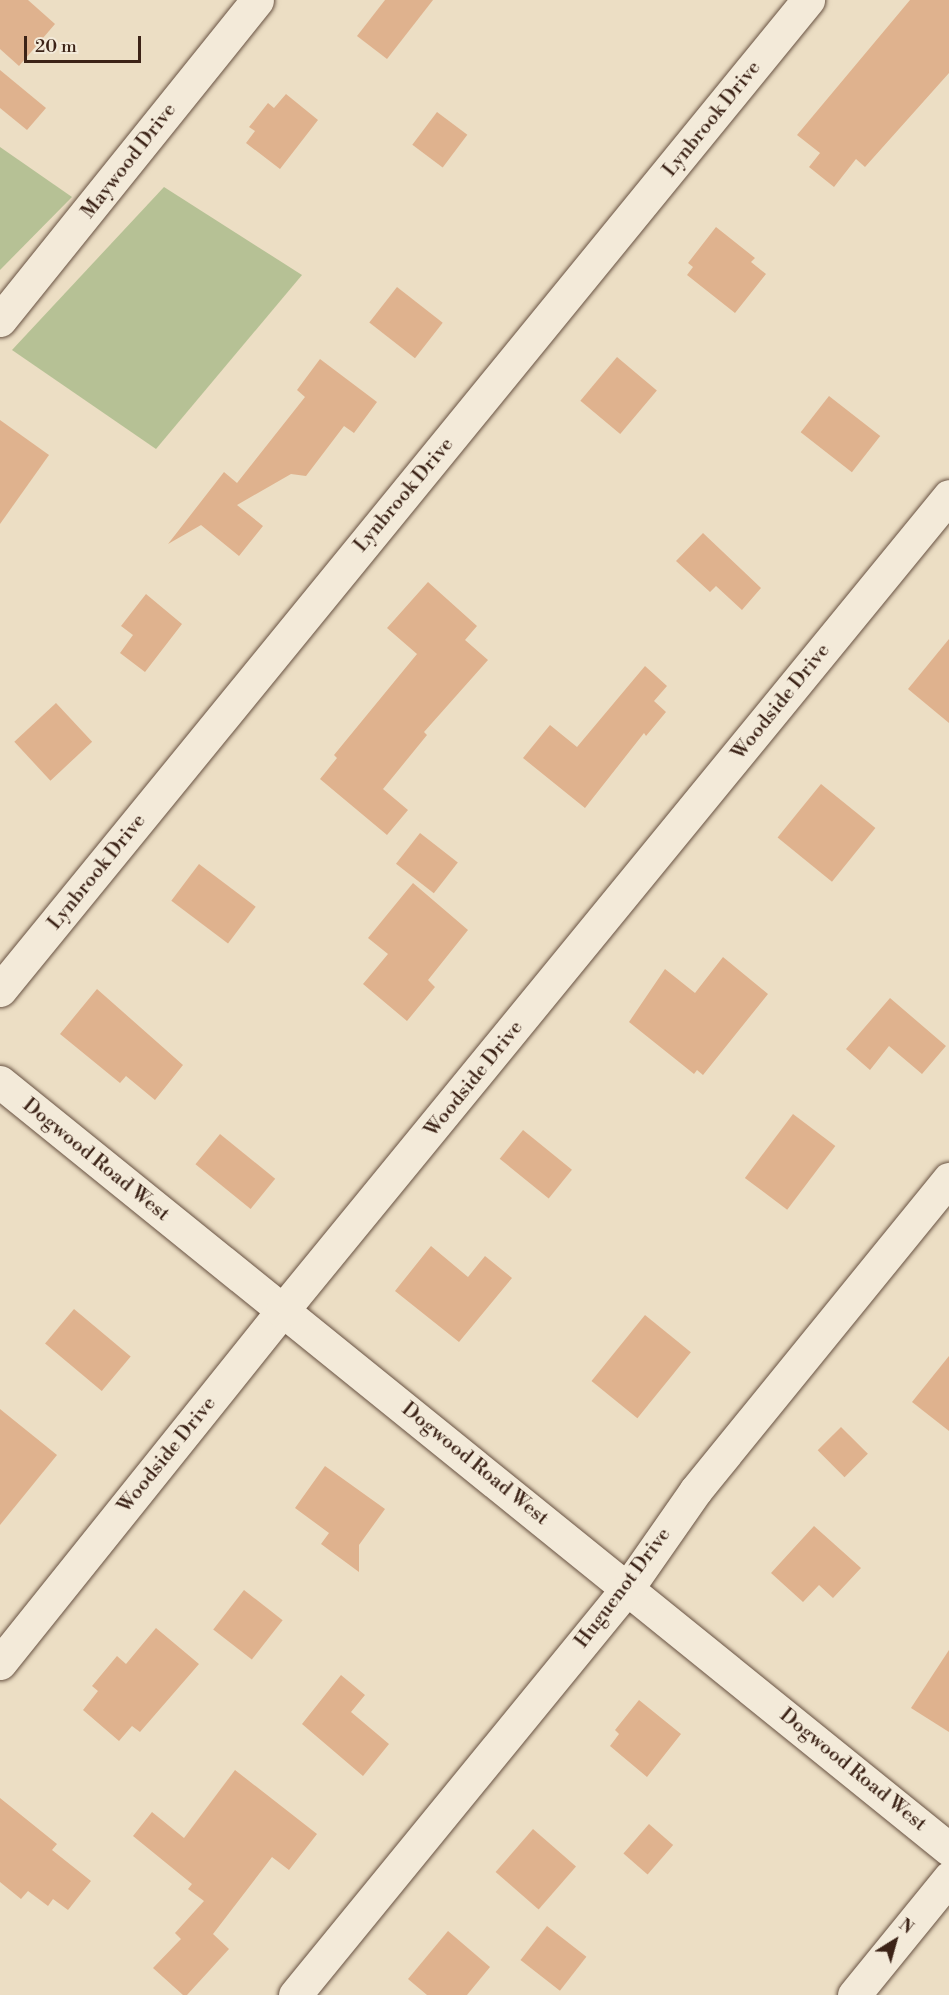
<!DOCTYPE html>
<html>
<head>
<meta charset="utf-8">
<style>
  body { margin:0 }
  #map { position:relative; width:949px; height:1995px; overflow:hidden; background:#ecdec4; font-family:"Libre Bodoni",serif }
  div>[style] { position:absolute }
  .green>* { inset:0; background:#b6c195 }
  .building>* { inset:0; background:#dfb28e; transform-origin:0 0 }
  .roads { filter:drop-shadow(0 0 2px #685242) drop-shadow(0 0 2px #685242) }
  .minor>* { height:33px; margin:-16.5px; padding:0 16.5px; transform-origin:16.5px; border-radius:16.5px; background:#f3ead9 }
  span { translate:-50% -50%; white-space:nowrap; text-align:center; line-height:1.15; -webkit-text-stroke:5px #f3ead9; paint-order:stroke }
  .street-label { font-size:20px; color:#3c2317 }
  .north { position:absolute; left:865px; top:1911px; width:60px; height:60px; -webkit-text-stroke:4px #f3ead9; paint-order:stroke; rotate:37deg; font-size:16px; font-weight:700; line-height:24px; text-align:center; color:#3c2317 }
  .north::after { content:''; display:block; margin:auto; width:21px; height:27px; background:#3c2317; clip-path:polygon(50% 0,100% 100%,50% 72%,0 100%) }
  .scale { position:absolute; left:24px; top:36px; width:117px; height:27px; box-sizing:border-box; border:3px solid #3c2317; border-top:0; padding-left:8px; font-size:18px; line-height:21px; white-space:nowrap; color:#3c2317; -webkit-text-stroke:4px #f3ead9; paint-order:stroke }
</style>
</head>
<body>
<div id="map">
  <div class="green">
    <div style="clip-path:polygon(0 147px,72px 197px,0 270px)"></div>
    <div style="clip-path:polygon(164px 187px,302px 275px,156px 449px,12px 350px)"></div>
  </div>
  <div class="building">
    <div style="clip-path:polygon(0 0,28px 0,55px 24px,19px 66px,0 49px)"></div>
    <div style="clip-path:polygon(385px 0,433px 0,387px 59px,357px 36px)"></div>
    <div style="clip-path:polygon(910px 0,949px 0,949px 73px,865px 167px,856px 159px,834px 187px,809px 167px,820px 153px,797px 135px)"></div>
    <div style="clip-path:polygon(0 70px,46px 108px,27px 130px,0 108px)"></div>
    <div style="clip-path:polygon(286px 94px,318px 120px,280px 169px,246px 143px,255px 131px,249px 127px,268px 103px,274px 108px)"></div>
    <div style="left:437px;top:112px;width:38px;height:41px;rotate:37deg"></div>
    <div style="clip-path:polygon(716px 227px,755px 258px,751px 262px,766px 274px,735px 313px,687px 275px,693px 267px,688px 263px)"></div>
    <div style="left:397px;top:287px;width:58px;height:45px;rotate:38deg"></div>
    <div style="left:617px;top:357px;width:52px;height:57px;rotate:40deg"></div>
    <div style="clip-path:polygon(320px 359px,377px 402px,354px 433px,344px 426px,306px 476px,291px 474px,237px 505px,263px 526px,239px 556px,201px 525px,168px 544px,224px 472px,237px 483px,305px 397px,297px 390px)"></div>
    <div style="left:829px;top:396px;width:65px;height:46px;rotate:38deg"></div>
    <div style="clip-path:polygon(0 420px,49px 455px,0 524px)"></div>
    <div style="clip-path:polygon(703px 533px,761px 588px,742px 610px,716px 586px,710px 592px,676px 561px)"></div>
    <div style="clip-path:polygon(428px 582px,477px 626px,465px 640px,488px 660px,424px 732px,427px 735px,383px 789px,408px 810px,387px 835px,320px 779px,337px 758px,334px 755px,417px 654px,387px 628px)"></div>
    <div style="clip-path:polygon(146px 594px,182px 624px,145px 672px,120px 653px,133px 635px,121px 626px)"></div>
    <div style="clip-path:polygon(949px 639px,949px 723px,908px 689px)"></div>
    <div style="clip-path:polygon(645px 666px,667px 686px,654px 701px,666px 712px,646px 736px,644px 733px,585px 808px,523px 758px,550px 725px,577px 747px)"></div>
    <div style="left:56px;top:703px;width:53px;height:57px;rotate:47deg"></div>
    <div style="left:821px;top:784px;width:70px;height:69px;rotate:39deg"></div>
    <div style="left:420px;top:833px;width:48px;height:39px;rotate:38deg"></div>
    <div style="left:199px;top:864px;width:71px;height:46px;rotate:37deg"></div>
    <div style="clip-path:polygon(413px 883px,468px 930px,428px 980px,435px 987px,407px 1021px,363px 984px,388px 954px,368px 938px)"></div>
    <div style="clip-path:polygon(723px 957px,768px 994px,703px 1075px,697px 1070px,694px 1074px,629px 1022px,665px 969px,695px 993px)"></div>
    <div style="clip-path:polygon(97px 989px,183px 1065px,155px 1100px,126px 1076px,120px 1083px,60px 1034px)"></div>
    <div style="clip-path:polygon(890px 998px,946px 1046px,922px 1074px,889px 1046px,870px 1070px,846px 1049px)"></div>
    <div style="left:793px;top:1114px;width:53px;height:80px;rotate:37deg"></div>
    <div style="left:523px;top:1130px;width:63px;height:37px;rotate:39deg"></div>
    <div style="left:220px;top:1134px;width:71px;height:39px;rotate:39deg"></div>
    <div style="clip-path:polygon(431px 1246px,468px 1277px,485px 1256px,512px 1278px,459px 1342px,395px 1291px)"></div>
    <div style="left:74px;top:1309px;width:74px;height:45px;rotate:40deg"></div>
    <div style="left:645px;top:1315px;width:59px;height:85px;rotate:39deg"></div>
    <div style="clip-path:polygon(949px 1356px,949px 1431px,912px 1402px)"></div>
    <div style="clip-path:polygon(0 1409px,57px 1455px,0 1525px)"></div>
    <div style="left:841px;top:1427px;width:38px;height:33px;rotate:45deg"></div>
    <div style="clip-path:polygon(325px 1466px,385px 1509px,359px 1545px,359px 1572px,321px 1544px,329px 1533px,295px 1508px)"></div>
    <div style="clip-path:polygon(814px 1526px,861px 1568px,833px 1598px,819px 1585px,803px 1602px,771px 1573px)"></div>
    <div style="left:244px;top:1590px;width:49px;height:50px;rotate:38deg"></div>
    <div style="clip-path:polygon(156px 1628px,199px 1664px,140px 1732px,132px 1726px,119px 1741px,83px 1710px,98px 1691px,92px 1686px,117px 1656px,126px 1664px)"></div>
    <div style="clip-path:polygon(949px 1650px,949px 1732px,911px 1708px)"></div>
    <div style="clip-path:polygon(341px 1675px,365px 1695px,351px 1712px,389px 1744px,363px 1776px,302px 1724px)"></div>
    <div style="clip-path:polygon(639px 1700px,681px 1734px,647px 1777px,610px 1746px,619px 1734px,615px 1730px)"></div>
    <div style="clip-path:polygon(235px 1770px,317px 1834px,289px 1870px,272px 1857px,213px 1934px,229px 1949px,187px 1995px,183px 1995px,153px 1968px,181px 1939px,175px 1933px,204px 1901px,188px 1889px,192px 1884px,133px 1836px,152px 1812px,184px 1838px)"></div>
    <div style="clip-path:polygon(0 1798px,57px 1844px,52px 1850px,91px 1881px,68px 1910px,53px 1899px,48px 1906px,28px 1891px,21px 1899px,0 1882px)"></div>
    <div style="left:649px;top:1824px;width:32px;height:39px;rotate:41deg"></div>
    <div style="left:533px;top:1829px;width:57px;height:57px;rotate:41deg"></div>
    <div style="left:547px;top:1926px;width:50px;height:43px;rotate:38deg"></div>
    <div style="clip-path:polygon(448px 1931px,490px 1967px,467px 1995px,427px 1995px,408px 1979px)"></div>
  </div>
  <div class="roads">
    <div class="minor">
      <div style="left:0;top:320px;width:410px;rotate:-51.2deg"></div>
      <div style="left:0;top:990px;width:1278px;rotate:-50.78deg"></div>
      <div style="left:0;top:1082px;width:1220px;rotate:38.95deg"></div>
      <div style="left:0;top:1663px;width:451px;rotate:-51.3deg"></div>
      <div style="left:282px;top:1311px;width:1053px;rotate:-50.7deg"></div>
      <div style="left:295px;top:1995px;width:528px;rotate:-50.76deg"></div>
      <div style="left:629px;top:1586px;width:117px;rotate:-55.1deg"></div>
      <div style="left:696px;top:1490px;width:401px;rotate:-50.9deg"></div>
      <div style="left:854px;top:1995px;width:151px;rotate:-50.9deg"></div>
    </div>
  </div>
  <div class="street-label">
    <span style="left:712px;top:119px;rotate:-51deg">Lynbrook Drive</span>
    <span style="left:129px;top:161px;rotate:-52deg">Maywood Drive</span>
    <span style="left:404px;top:495px;rotate:-50deg">Lynbrook Drive</span>
    <span style="left:781px;top:702px;rotate:-51deg">Woodside Drive</span>
    <span style="left:97px;top:872px;rotate:-51deg">Lynbrook Drive</span>
    <span style="left:474px;top:1079px;rotate:-51deg">Woodside Drive</span>
    <span style="left:96px;top:1160px;rotate:39deg">Dogwood Road West</span>
    <span style="left:167px;top:1455px;rotate:-51deg">Woodside Drive</span>
    <span style="left:475px;top:1464px;rotate:39deg">Dogwood Road West</span>
    <span style="left:623px;top:1588px;rotate:-53deg">Huguenot Drive</span>
    <span style="left:853px;top:1770px;rotate:39deg">Dogwood Road West</span>
  </div>
  <div class="north">N</div>
  <div class="scale">20 m</div>
</div>
</body>
</html>
